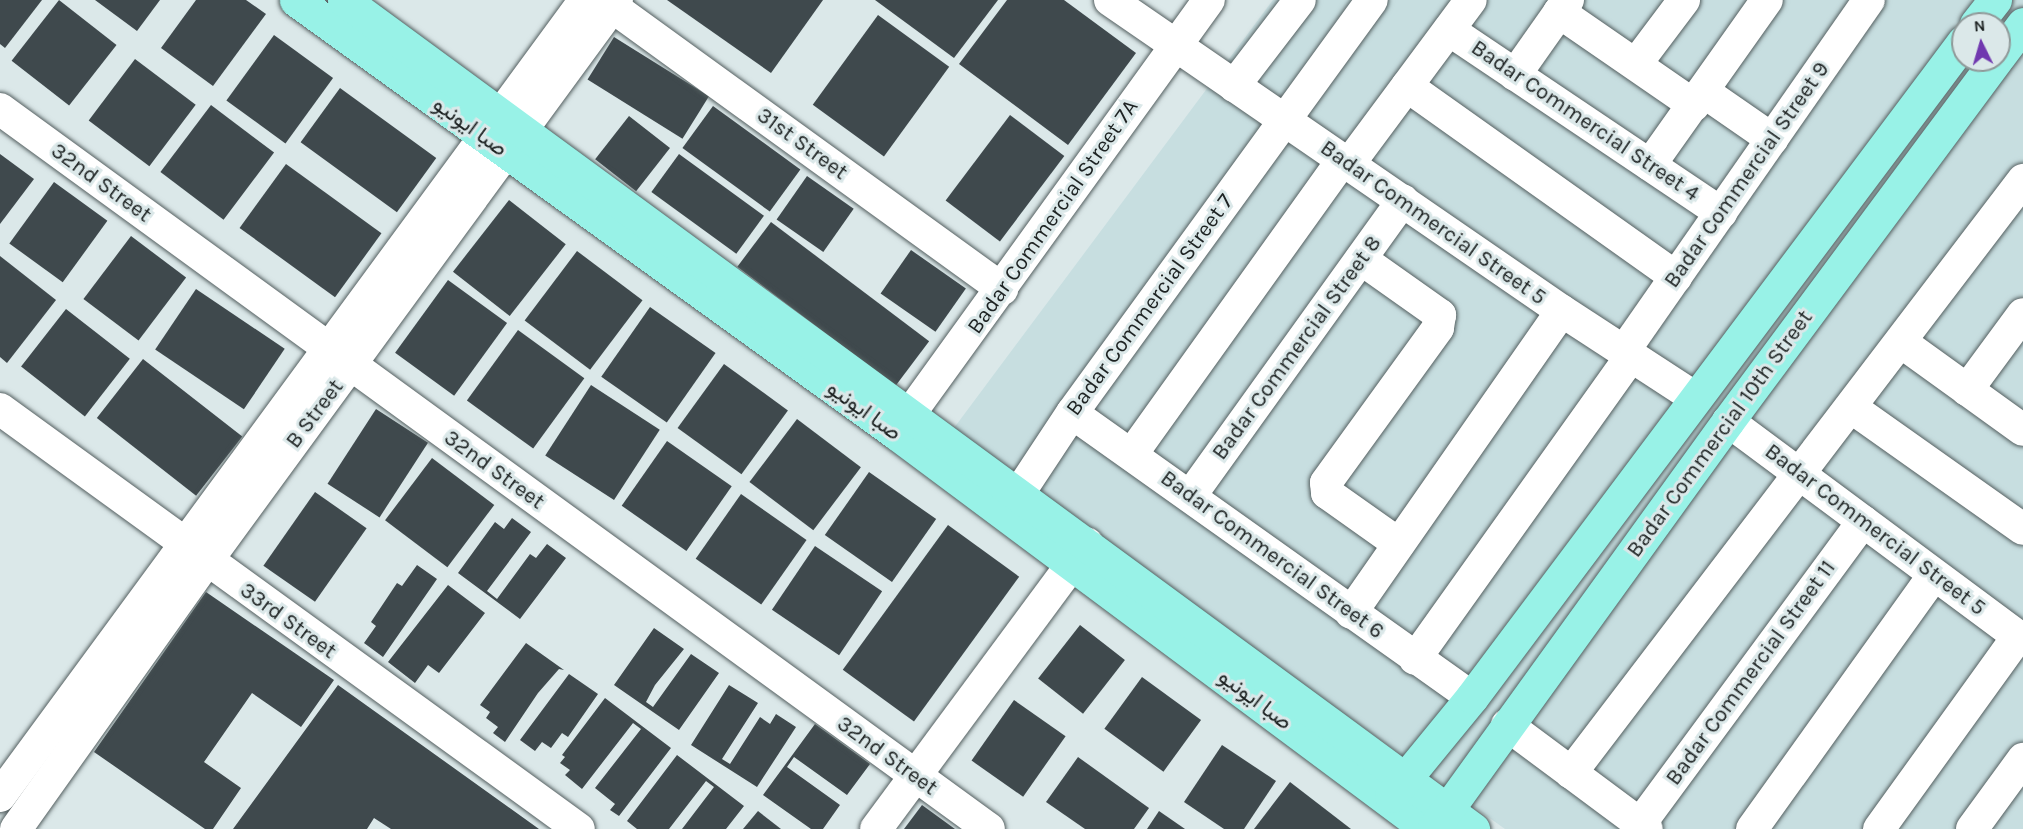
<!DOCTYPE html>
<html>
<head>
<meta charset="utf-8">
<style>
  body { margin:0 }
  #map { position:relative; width:2023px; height:829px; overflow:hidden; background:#dbe8e9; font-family:Karla,Vazirmatn,sans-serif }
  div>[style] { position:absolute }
  .built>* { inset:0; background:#c7dee0 }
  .building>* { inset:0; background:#3f494d; transform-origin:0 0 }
  .roads { filter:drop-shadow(0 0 2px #545f60) drop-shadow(0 0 2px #545f60) }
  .minor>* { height:32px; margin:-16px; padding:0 16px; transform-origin:16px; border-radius:16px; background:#fff }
  .major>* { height:33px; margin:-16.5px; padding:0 16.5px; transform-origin:16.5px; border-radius:16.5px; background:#98f2e7 }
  span { translate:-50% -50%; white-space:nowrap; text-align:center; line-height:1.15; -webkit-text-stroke:6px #dbe8e9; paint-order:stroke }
  .street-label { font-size:22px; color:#1d2222 }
  .north { position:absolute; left:1951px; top:12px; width:60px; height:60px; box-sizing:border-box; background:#dbe8e9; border:2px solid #8f9999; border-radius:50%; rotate:355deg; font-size:16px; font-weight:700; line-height:24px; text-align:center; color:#1d2222 }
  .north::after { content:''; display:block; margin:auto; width:21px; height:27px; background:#7038af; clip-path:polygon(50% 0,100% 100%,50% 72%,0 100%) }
</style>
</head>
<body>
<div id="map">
  <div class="built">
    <div style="clip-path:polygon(evenodd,1273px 0,2023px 0,2023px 829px,1505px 829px,951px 432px,1273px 0,1963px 24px,1999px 24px,1999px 60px,1963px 60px,1963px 24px)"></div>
  </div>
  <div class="building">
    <div style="clip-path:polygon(0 0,42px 0,5px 48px,0 44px)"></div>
    <div style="left:59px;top:0;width:73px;height:77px;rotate:38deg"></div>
    <div style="clip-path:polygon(95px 0,160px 0,137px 31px)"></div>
    <div style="clip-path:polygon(196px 0,246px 0,266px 14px,213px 86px,161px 48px)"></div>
    <div style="clip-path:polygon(667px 0,823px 0,771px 73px)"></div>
    <div style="clip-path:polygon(875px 0,998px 0,954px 58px)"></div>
    <div style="clip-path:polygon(1007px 0,1064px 0,1136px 53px,1068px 145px,959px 64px)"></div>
    <div style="left:878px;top:15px;width:88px;height:111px;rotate:36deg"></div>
    <div style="left:274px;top:35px;width:73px;height:81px;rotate:36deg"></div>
    <div style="left:614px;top:37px;width:112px;height:50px;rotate:32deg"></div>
    <div style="left:135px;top:59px;width:76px;height:77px;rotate:37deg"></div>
    <div style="left:340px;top:88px;width:119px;height:67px;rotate:36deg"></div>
    <div style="left:211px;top:105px;width:79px;height:84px;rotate:37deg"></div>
    <div style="left:713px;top:106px;width:108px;height:52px;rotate:36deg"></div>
    <div style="left:1010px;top:115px;width:68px;height:107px;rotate:37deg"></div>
    <div style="left:629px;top:116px;width:52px;height:55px;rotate:38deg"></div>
    <div style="clip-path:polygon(0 154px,34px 179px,0 224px)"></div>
    <div style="left:679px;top:154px;width:105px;height:47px;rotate:36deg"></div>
    <div style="left:286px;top:164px;width:118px;height:79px;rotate:36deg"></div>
    <div style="left:807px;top:176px;width:57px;height:53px;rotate:35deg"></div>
    <div style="left:54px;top:182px;width:66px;height:76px;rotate:36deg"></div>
    <div style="left:509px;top:200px;width:72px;height:91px;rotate:38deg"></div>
    <div style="left:771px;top:222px;width:198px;height:56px;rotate:37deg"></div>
    <div style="left:131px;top:236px;width:69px;height:79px;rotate:37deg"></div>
    <div style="left:911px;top:250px;width:67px;height:53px;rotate:35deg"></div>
    <div style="left:577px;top:251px;width:82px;height:87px;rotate:37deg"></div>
    <div style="clip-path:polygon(0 256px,56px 300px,7px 363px,0 357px)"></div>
    <div style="left:448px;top:280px;width:73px;height:90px;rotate:36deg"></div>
    <div style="left:196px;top:289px;width:107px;height:73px;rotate:34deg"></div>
    <div style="left:650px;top:307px;width:80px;height:85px;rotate:35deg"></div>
    <div style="left:66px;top:309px;width:81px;height:73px;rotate:38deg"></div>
    <div style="left:518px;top:330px;width:82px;height:87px;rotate:36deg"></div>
    <div style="left:143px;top:359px;width:126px;height:75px;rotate:38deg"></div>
    <div style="left:724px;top:364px;width:79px;height:79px;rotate:36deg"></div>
    <div style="left:591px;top:385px;width:82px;height:84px;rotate:33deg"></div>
    <div style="left:376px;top:409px;width:62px;height:89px;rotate:33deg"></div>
    <div style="left:797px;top:419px;width:80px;height:79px;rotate:37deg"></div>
    <div style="left:667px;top:441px;width:79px;height:79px;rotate:35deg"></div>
    <div style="left:432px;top:458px;width:78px;height:78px;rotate:37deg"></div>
    <div style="left:869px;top:472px;width:82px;height:77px;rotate:35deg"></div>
    <div style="left:315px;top:492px;width:63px;height:90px;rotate:35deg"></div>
    <div style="left:741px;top:494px;width:80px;height:79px;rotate:35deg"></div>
    <div style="clip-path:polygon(512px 518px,531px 532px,487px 591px,497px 599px,530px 554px,536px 558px,547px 544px,566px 558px,520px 619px,458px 573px,495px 522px,504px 529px)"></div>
    <div style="left:948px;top:525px;width:88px;height:179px;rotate:36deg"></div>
    <div style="left:815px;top:546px;width:81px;height:77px;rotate:34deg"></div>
    <div style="clip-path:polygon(417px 565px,437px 579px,383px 657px,364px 643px,376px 626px,371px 622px,397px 583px,402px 586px)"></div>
    <div style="clip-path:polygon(448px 585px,485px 613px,439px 673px,428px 665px,415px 683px,388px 662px)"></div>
    <div style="clip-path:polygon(206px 592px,334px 680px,301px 727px,252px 693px,204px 762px,241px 788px,213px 829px,205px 829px,94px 752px)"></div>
    <div style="left:1080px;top:625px;width:57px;height:68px;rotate:38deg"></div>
    <div style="clip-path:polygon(654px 628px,684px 649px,655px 685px,646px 702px,653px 707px,691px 654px,719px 673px,679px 730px,614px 685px)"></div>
    <div style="clip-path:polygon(526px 643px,564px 670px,559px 669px,538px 693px,505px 742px,493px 733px,498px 727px,486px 718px,490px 712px,480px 705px)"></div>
    <div style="clip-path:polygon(569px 674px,598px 694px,568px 737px,562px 733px,551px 748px,542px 742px,535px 751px,520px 740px)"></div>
    <div style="left:1142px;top:677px;width:73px;height:64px;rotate:36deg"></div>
    <div style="clip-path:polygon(338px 685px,539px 829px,391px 829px,374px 818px,367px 829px,233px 829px)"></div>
    <div style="clip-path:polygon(729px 685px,758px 703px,722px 759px,730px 764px,760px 717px,770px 724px,776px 714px,796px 727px,757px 787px,691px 745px)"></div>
    <div style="clip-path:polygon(605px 698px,671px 748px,619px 816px,610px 810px,615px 804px,595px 788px,641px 729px,633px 723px,582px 789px,565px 775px,570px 770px,560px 763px,565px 757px,562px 755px)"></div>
    <div style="left:1014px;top:700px;width:63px;height:74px;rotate:35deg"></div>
    <div style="clip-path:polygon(815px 724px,870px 764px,847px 795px,794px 757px,787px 767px,840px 805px,823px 829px,811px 829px,763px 795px)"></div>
    <div style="clip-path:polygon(1222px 745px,1276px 781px,1244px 829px,1224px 829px,1184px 802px)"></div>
    <div style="clip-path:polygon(677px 755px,744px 806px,726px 829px,682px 829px,714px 787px,706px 781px,669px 829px,637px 829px,627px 821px)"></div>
    <div style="clip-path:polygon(1078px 757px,1149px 808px,1134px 829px,1085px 829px,1046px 802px)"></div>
    <div style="clip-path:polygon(1290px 782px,1351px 829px,1254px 829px)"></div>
    <div style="clip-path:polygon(922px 805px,955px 829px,904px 829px)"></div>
    <div style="clip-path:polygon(758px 811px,781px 829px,743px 829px)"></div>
    <div style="clip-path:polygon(1159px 811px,1185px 829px,1147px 829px)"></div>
  </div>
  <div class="roads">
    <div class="minor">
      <div style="left:603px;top:0;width:493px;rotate:35.9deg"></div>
      <div style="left:1110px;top:0;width:549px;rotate:34.53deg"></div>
      <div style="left:1562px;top:311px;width:158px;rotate:33.1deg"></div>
      <div style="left:1559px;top:12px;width:164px;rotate:34.6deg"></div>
      <div style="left:1449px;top:30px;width:328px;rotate:33.9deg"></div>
      <div style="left:1636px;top:64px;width:80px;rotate:-53.1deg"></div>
      <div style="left:1515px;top:75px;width:92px;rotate:-54.8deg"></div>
      <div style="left:1234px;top:86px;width:108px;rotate:-52.5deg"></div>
      <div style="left:1407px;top:86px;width:330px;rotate:35.4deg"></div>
      <div style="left:1704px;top:92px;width:83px;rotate:34.7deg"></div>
      <div style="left:0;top:109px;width:1223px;rotate:36.05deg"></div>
      <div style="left:1349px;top:164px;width:204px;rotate:-53.4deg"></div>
      <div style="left:1650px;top:165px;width:202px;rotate:-54.7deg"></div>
      <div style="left:1361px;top:259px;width:97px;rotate:35.3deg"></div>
      <div style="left:1440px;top:315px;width:13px;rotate:99deg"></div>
      <div style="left:1438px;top:328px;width:191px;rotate:125.9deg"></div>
      <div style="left:1326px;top:483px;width:10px;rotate:84deg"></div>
      <div style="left:1327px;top:493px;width:88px;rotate:35.3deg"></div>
      <div style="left:1901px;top:342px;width:150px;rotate:35.8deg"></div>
      <div style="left:1624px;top:351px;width:428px;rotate:-55.1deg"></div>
      <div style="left:1967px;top:390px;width:94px;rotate:-53.6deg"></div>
      <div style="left:1852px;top:408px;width:209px;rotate:35.3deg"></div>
      <div style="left:0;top:409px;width:715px;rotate:35.96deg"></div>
      <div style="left:1072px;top:413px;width:491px;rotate:35.4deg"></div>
      <div style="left:1728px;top:421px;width:367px;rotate:36.6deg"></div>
      <div style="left:896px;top:433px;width:534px;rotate:-54.14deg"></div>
      <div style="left:1132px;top:454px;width:363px;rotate:-54.4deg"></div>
      <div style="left:1019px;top:493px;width:96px;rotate:-56.5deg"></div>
      <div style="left:1072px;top:413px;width:510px;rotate:-54.01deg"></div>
      <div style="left:1191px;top:495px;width:363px;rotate:-54.3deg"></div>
      <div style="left:1351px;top:613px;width:368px;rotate:-55.1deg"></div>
      <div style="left:1415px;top:659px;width:372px;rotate:-54.5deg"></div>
      <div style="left:1507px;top:725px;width:174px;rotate:36.6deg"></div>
      <div style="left:1571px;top:773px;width:746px;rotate:-52.68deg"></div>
      <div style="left:0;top:796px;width:988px;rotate:-53.69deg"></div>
      <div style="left:1640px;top:824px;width:376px;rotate:-53.6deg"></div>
      <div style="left:16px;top:829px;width:328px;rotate:-54.6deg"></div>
      <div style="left:206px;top:562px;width:696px;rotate:-53.82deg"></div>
      <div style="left:876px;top:829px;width:355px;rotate:-53.5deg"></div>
      <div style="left:1752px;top:829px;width:312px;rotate:-54.4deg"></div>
      <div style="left:1879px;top:829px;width:238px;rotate:-54.2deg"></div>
      <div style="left:1972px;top:829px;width:87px;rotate:-53.9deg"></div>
    </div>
    <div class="major">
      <div style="left:296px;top:0;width:740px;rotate:35.82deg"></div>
      <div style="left:896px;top:433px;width:662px;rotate:36.71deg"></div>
      <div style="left:344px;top:0;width:1401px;rotate:36.29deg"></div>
      <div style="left:1976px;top:24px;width:31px;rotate:-52deg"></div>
      <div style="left:1999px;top:56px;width:40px;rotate:-53deg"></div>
      <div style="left:1391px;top:796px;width:128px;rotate:-50.7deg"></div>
      <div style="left:1472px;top:697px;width:819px;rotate:-53.14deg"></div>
      <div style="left:1434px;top:828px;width:502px;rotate:-54.16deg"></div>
      <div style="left:1728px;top:421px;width:450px;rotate:-53.4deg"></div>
    </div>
  </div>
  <div class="street-label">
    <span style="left:1585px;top:121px;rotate:34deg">Badar Commercial Street 4</span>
    <span style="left:470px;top:127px;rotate:36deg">صبا ایونیو</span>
    <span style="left:802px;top:144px;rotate:36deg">31st Street</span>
    <span style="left:1747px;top:175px;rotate:-55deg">Badar Commercial Street 9</span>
    <span style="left:101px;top:183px;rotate:36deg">32nd Street</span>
    <span style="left:1053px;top:217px;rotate:-55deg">Badar Commercial Street 7A</span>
    <span style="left:1433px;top:223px;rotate:35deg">Badar Commercial Street 5</span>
    <span style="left:1150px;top:305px;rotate:-54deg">Badar Commercial Street 7</span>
    <span style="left:1297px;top:348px;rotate:-54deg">Badar Commercial Street 8</span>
    <span style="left:864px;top:411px;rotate:36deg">صبا ایونیو</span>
    <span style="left:315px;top:414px;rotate:-53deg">B Street</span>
    <span style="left:1720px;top:434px;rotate:-54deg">Badar Commercial 10th Street</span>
    <span style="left:494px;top:470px;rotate:36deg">32nd Street</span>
    <span style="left:1875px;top:530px;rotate:37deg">Badar Commercial Street 5</span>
    <span style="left:1272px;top:555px;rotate:36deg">Badar Commercial Street 6</span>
    <span style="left:288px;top:621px;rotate:36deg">33rd Street</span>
    <span style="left:1751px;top:673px;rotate:-54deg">Badar Commercial Street 11</span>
    <span style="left:1255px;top:700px;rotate:37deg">صبا ایونیو</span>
    <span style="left:887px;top:756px;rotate:36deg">32nd Street</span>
  </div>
  <div class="north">N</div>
</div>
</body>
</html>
